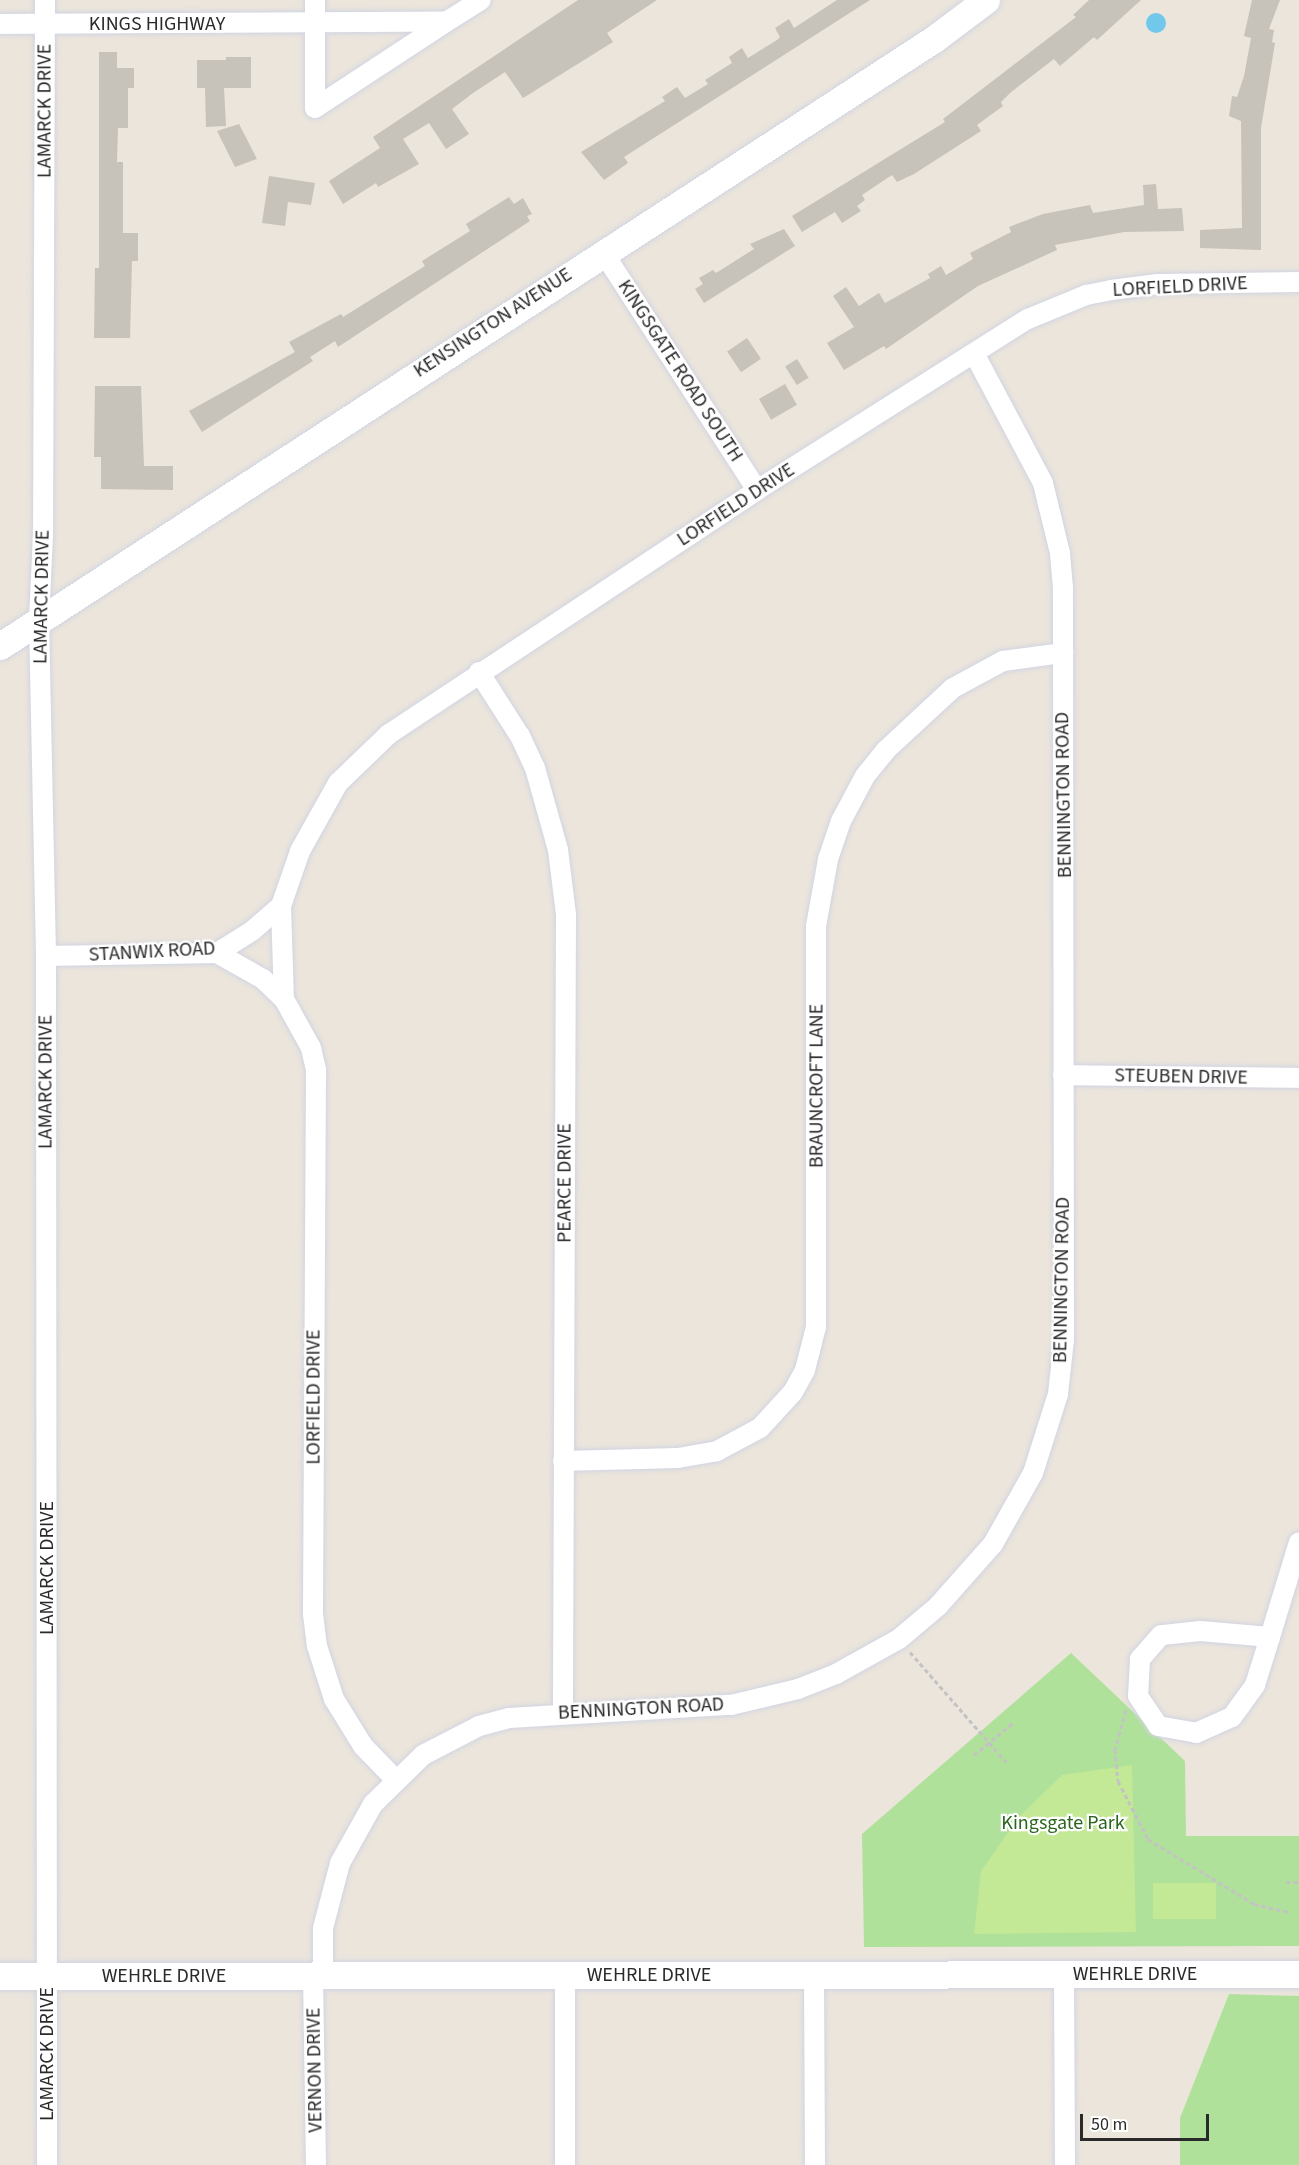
<!DOCTYPE html>
<html>
<head>
<meta charset="utf-8">
<style>
  body { margin:0 }
  #map { position:relative; width:1299px; height:2165px; overflow:hidden; background:#ebe5dc; font-family:"Source Sans 3",sans-serif }
  div>[style] { position:absolute }
  .green>* { inset:0; background:#b0e19a }
  .pitch>* { inset:0; background:#c3e896; transform-origin:0 0 }
  .water>* { inset:0; background:#71c8eb }
  .round { border-radius:50% }
  .building>* { inset:0; background:#c7c3ba; transform-origin:0 0 }
  .path>* { height:3px; margin-top:-1.5px; transform-origin:0; background:repeating-linear-gradient(90deg,#c3c3c3 0 4.5px,transparent 0 7.5px) }
  .roads { filter:drop-shadow(0 0 2px #d1d4e2) drop-shadow(0 0 2px #d1d4e2) }
  .street>* { height:20px; margin:-10px; padding:0 10px; transform-origin:10px; border-radius:10px; background:#fff }
  .secondary>* { height:27px; margin:-13.5px; padding:0 13.5px; transform-origin:13.5px; border-radius:13.5px; background:#fff }
  span { translate:-50% -50%; white-space:nowrap; text-align:center; line-height:1.15; -webkit-text-stroke:4.5px #fff; paint-order:stroke }
  .street-label { font-size:20px; color:#2a2a2a }
  .park-label { font-size:20px; color:#29651c }
  .scale { position:absolute; left:1080px; top:2114px; width:129px; height:27px; box-sizing:border-box; border:3px solid #2a2a2a; border-top:0; padding-left:8px; font-size:18px; line-height:21px; white-space:nowrap; color:#2a2a2a; -webkit-text-stroke:4px #fff; paint-order:stroke }
</style>
</head>
<body>
<div id="map">
  <div class="green">
    <div style="clip-path:polygon(1071px 1653px,1185px 1761px,1186px 1836px,1299px 1836px,1299px 1946px,864px 1947px,862px 1834px)"></div>
    <div style="clip-path:polygon(1229px 1994px,1299px 1996px,1299px 2165px,1180px 2165px,1180px 2118px)"></div>
  </div>
  <div class="pitch">
    <div style="clip-path:polygon(1132px 1765px,1136px 1932px,974px 1934px,981px 1871px,1019px 1817px,1062px 1775px)"></div>
    <div style="left:1153px;top:1883px;width:63px;height:36px"></div>
  </div>
  <div class="water">
    <div class="round" style="left:1146px;top:13px;width:20px;height:20px"></div>
  </div>
  <div class="building">
    <div style="clip-path:polygon(578px 0,657px 0,607px 33px,613px 42px,523px 98px,505px 72px,473px 93px,452px 109px,469px 134px,446px 149px,429px 123px,403px 139px,419px 164px,378px 187px,376px 183px,343px 204px,329px 181px,380px 148px,373px 137px)"></div>
    <div style="clip-path:polygon(837px 0,870px 0,624px 157px,628px 163px,604px 180px,581px 152px,665px 101px,662px 97px,677px 87px,685px 98px,708px 84px,705px 80px,732px 63px,729px 57px,742px 48px,748px 58px,777px 40px,780px 37px,775px 28px,789px 19px,794px 28px)"></div>
    <div style="clip-path:polygon(1089px 0,1141px 0,1097px 40px,1094px 37px,1060px 66px,1054px 59px,1010px 93px,1001px 102px,1003px 106px,977px 125px,981px 131px,914px 174px,897px 182px,892px 175px,862px 195px,865px 200px,857px 206px,861px 211px,842px 223px,835px 212px,802px 232px,792px 216px,945px 122px,943px 119px,1076px 17px,1073px 15px)"></div>
    <div style="clip-path:polygon(1252px 0,1280px 0,1269px 29px,1274px 30px,1272px 42px,1275px 43px,1261px 128px,1261px 250px,1200px 248px,1200px 230px,1242px 228px,1241px 121px,1229px 116px,1232px 96px,1237px 97px,1244px 76px,1251px 38px,1244px 36px)"></div>
    <div style="clip-path:polygon(99px 52px,117px 52px,117px 68px,134px 68px,134px 88px,128px 88px,128px 128px,118px 128px,117px 162px,123px 162px,123px 233px,138px 233px,138px 261px,132px 261px,130px 338px,94px 338px,95px 268px,99px 268px)"></div>
    <div style="clip-path:polygon(226px 57px,251px 57px,251px 88px,224px 88px,226px 126px,206px 127px,205px 88px,197px 88px,197px 60px,226px 60px)"></div>
    <div style="clip-path:polygon(239px 124px,257px 159px,235px 167px,217px 131px)"></div>
    <div style="clip-path:polygon(269px 176px,315px 183px,311px 205px,288px 202px,285px 226px,262px 223px)"></div>
    <div style="clip-path:polygon(1156px 184px,1158px 209px,1182px 208px,1184px 231px,1124px 232px,1055px 245px,1057px 250px,978px 286px,886px 349px,884px 346px,844px 370px,827px 343px,854px 327px,833px 296px,846px 287px,859px 306px,879px 293px,885px 303px,930px 278px,928px 274px,941px 266px,946px 275px,973px 259px,970px 253px,1011px 232px,1009px 227px,1043px 214px,1090px 205px,1093px 213px,1144px 205px,1143px 185px)"></div>
    <div style="clip-path:polygon(509px 197px,514px 204px,523px 198px,532px 214px,527px 216px,530px 221px,338px 347px,335px 341px,310px 357px,313px 361px,202px 432px,189px 411px,295px 352px,289px 342px,341px 314px,343px 317px,425px 266px,422px 261px,470px 231px,466px 224px)"></div>
    <div style="clip-path:polygon(784px 229px,795px 246px,704px 303px,695px 289px,703px 284px,699px 278px,713px 270px,716px 273px,754px 249px,750px 244px)"></div>
    <div style="left:747px;top:338px;width:25px;height:24px;rotate:56deg"></div>
    <div style="left:797px;top:359px;width:22px;height:14px;rotate:58deg"></div>
    <div style="left:785px;top:384px;width:24px;height:30px;rotate:60deg"></div>
    <div style="clip-path:polygon(95px 386px,141px 386px,144px 466px,173px 466px,173px 490px,101px 489px,101px 457px,94px 457px)"></div>
  </div>
  <div class="path">
    <div style="left:910px;top:1652px;width:146px;rotate:48.9deg"></div>
    <div style="left:1126px;top:1710px;width:41px;rotate:105.8deg"></div>
    <div style="left:1115px;top:1749px;width:32px;rotate:85deg"></div>
    <div style="left:1118px;top:1781px;width:65px;rotate:62.7deg"></div>
    <div style="left:1148px;top:1839px;width:124px;rotate:31.5deg"></div>
    <div style="left:1254px;top:1904px;width:35px;rotate:13deg"></div>
    <div style="left:974px;top:1755px;width:50px;rotate:-39.4deg"></div>
    <div style="left:1286px;top:1882px;width:13px"></div>
  </div>
  <div class="roads">
    <div class="street">
      <div style="left:45px;top:0;width:535px;rotate:90.21deg"></div>
      <div style="left:43px;top:535px;width:86px;rotate:92.7deg"></div>
      <div style="left:39px;top:621px;width:335px;rotate:88.8deg"></div>
      <div style="left:46px;top:956px;width:1209px;rotate:89.95deg"></div>
      <div style="left:315px;top:0;width:108px;rotate:90deg"></div>
      <div style="left:315px;top:108px;width:157px;rotate:-33.3deg"></div>
      <div style="left:0;top:24px;width:446px;rotate:-0.3deg"></div>
      <div style="left:446px;top:22px;width:41px;rotate:-32.2deg"></div>
      <div style="left:603px;top:252px;width:283px;rotate:57.1deg"></div>
      <div style="left:479px;top:672px;width:76px;rotate:57.4deg"></div>
      <div style="left:520px;top:736px;width:35px;rotate:65deg"></div>
      <div style="left:535px;top:768px;width:85px;rotate:74.3deg"></div>
      <div style="left:558px;top:850px;width:64px;rotate:82.9deg"></div>
      <div style="left:566px;top:914px;width:799px;rotate:90.22deg"></div>
      <div style="left:281px;top:906px;width:93px;rotate:88.2deg"></div>
      <div style="left:217px;top:953px;width:53px;rotate:29.5deg"></div>
      <div style="left:263px;top:979px;width:29px;rotate:44deg"></div>
      <div style="left:284px;top:999px;width:56px;rotate:61.1deg"></div>
      <div style="left:311px;top:1048px;width:22px;rotate:77deg"></div>
      <div style="left:316px;top:1069px;width:545px;rotate:90.32deg"></div>
      <div style="left:313px;top:1614px;width:32px;rotate:83deg"></div>
      <div style="left:317px;top:1646px;width:56px;rotate:72.2deg"></div>
      <div style="left:334px;top:1699px;width:55px;rotate:58.3deg"></div>
      <div style="left:363px;top:1746px;width:46px;rotate:45.9deg"></div>
      <div style="left:46px;top:956px;width:171px;rotate:-1deg"></div>
      <div style="left:217px;top:953px;width:41px;rotate:-32.2deg"></div>
      <div style="left:252px;top:931px;width:38px;rotate:-41deg"></div>
      <div style="left:281px;top:906px;width:58px;rotate:-70.9deg"></div>
      <div style="left:300px;top:851px;width:78px;rotate:-60.8deg"></div>
      <div style="left:338px;top:783px;width:71px;rotate:-43.9deg"></div>
      <div style="left:389px;top:734px;width:442px;rotate:-33.5deg"></div>
      <div style="left:757px;top:490px;width:320px;rotate:-32.3deg"></div>
      <div style="left:1028px;top:319px;width:63px;rotate:-22.5deg"></div>
      <div style="left:1086px;top:295px;width:25px;rotate:-11deg"></div>
      <div style="left:1111px;top:290px;width:47px;rotate:-7.3deg"></div>
      <div style="left:1158px;top:284px;width:141px;rotate:-0.8deg"></div>
      <div style="left:1063px;top:1075px;width:236px;rotate:0.7deg"></div>
      <div style="left:563px;top:1461px;width:115px;rotate:-1.5deg"></div>
      <div style="left:678px;top:1458px;width:40px;rotate:-10deg"></div>
      <div style="left:717px;top:1451px;width:49px;rotate:-28.1deg"></div>
      <div style="left:760px;top:1428px;width:49px;rotate:-47.5deg"></div>
      <div style="left:793px;top:1392px;width:25px;rotate:-61deg"></div>
      <div style="left:805px;top:1370px;width:44px;rotate:-75.7deg"></div>
      <div style="left:816px;top:1327px;width:401px;rotate:-90deg"></div>
      <div style="left:816px;top:926px;width:68px;rotate:-79.8deg"></div>
      <div style="left:828px;top:859px;width:40px;rotate:-71.1deg"></div>
      <div style="left:841px;top:821px;width:51px;rotate:-61.9deg"></div>
      <div style="left:865px;top:776px;width:33px;rotate:-51deg"></div>
      <div style="left:886px;top:750px;width:91px;rotate:-42.8deg"></div>
      <div style="left:953px;top:688px;width:57px;rotate:-28.4deg"></div>
      <div style="left:1003px;top:661px;width:61px;rotate:-7.6deg"></div>
      <div style="left:1270px;top:1637px;width:70px;rotate:-175.1deg"></div>
      <div style="left:1200px;top:1631px;width:39px;rotate:174deg"></div>
      <div style="left:1161px;top:1635px;width:32px;rotate:131deg"></div>
      <div style="left:1140px;top:1659px;width:37px;rotate:93deg"></div>
      <div style="left:1138px;top:1696px;width:36px;rotate:56deg"></div>
      <div style="left:1158px;top:1726px;width:39px;rotate:10deg"></div>
      <div style="left:1196px;top:1733px;width:39px;rotate:-24deg"></div>
      <div style="left:1232px;top:1717px;width:39px;rotate:-54deg"></div>
      <div style="left:1255px;top:1685px;width:50px;rotate:-72.6deg"></div>
      <div style="left:1270px;top:1637px;width:99px;rotate:-73deg"></div>
      <div style="left:814px;top:1974px;width:191px;rotate:89.7deg"></div>
      <div style="left:313px;top:1975px;width:190px;rotate:89.1deg"></div>
      <div style="left:323px;top:1975px;width:47px;rotate:-90deg"></div>
      <div style="left:323px;top:1928px;width:67px;rotate:-75.3deg"></div>
      <div style="left:340px;top:1863px;width:68px;rotate:-60.8deg"></div>
      <div style="left:373px;top:1804px;width:70px;rotate:-44.4deg"></div>
      <div style="left:423px;top:1755px;width:63px;rotate:-27.4deg"></div>
      <div style="left:479px;top:1726px;width:31px;rotate:-15deg"></div>
      <div style="left:509px;top:1718px;width:222px;rotate:-3.4deg"></div>
      <div style="left:731px;top:1705px;width:69px;rotate:-13.4deg"></div>
      <div style="left:798px;top:1689px;width:41px;rotate:-21.5deg"></div>
      <div style="left:836px;top:1674px;width:72px;rotate:-29.1deg"></div>
      <div style="left:899px;top:1639px;width:51px;rotate:-40.2deg"></div>
      <div style="left:938px;top:1606px;width:83px;rotate:-48.4deg"></div>
      <div style="left:993px;top:1544px;width:81px;rotate:-60.6deg"></div>
      <div style="left:1033px;top:1473px;width:83px;rotate:-72.4deg"></div>
      <div style="left:1058px;top:1394px;width:54px;rotate:-83.7deg"></div>
      <div style="left:1064px;top:1340px;width:752px;rotate:-90.08deg"></div>
      <div style="left:1063px;top:588px;width:35px;rotate:-95deg"></div>
      <div style="left:1060px;top:553px;width:72px;rotate:-103.7deg"></div>
      <div style="left:1043px;top:483px;width:147px;rotate:-118deg"></div>
      <div style="left:1064px;top:1975px;width:190px;rotate:89.7deg"></div>
      <div style="left:565px;top:2165px;width:190px;rotate:-90deg"></div>
    </div>
    <div class="secondary">
      <div style="left:0;top:646px;width:1114px;rotate:-33.02deg"></div>
      <div style="left:934px;top:39px;width:65px;rotate:-36.9deg"></div>
      <div style="left:0;top:1976px;width:1299px;rotate:-0.09deg"></div>
    </div>
  </div>
  <div class="street-label">
    <span style="left:157px;top:24px">KINGS HIGHWAY</span>
    <span style="left:45px;top:111px;rotate:-90deg">LAMARCK DRIVE</span>
    <span style="left:1180px;top:287px;rotate:-3deg">LORFIELD DRIVE</span>
    <span style="left:493px;top:323px;rotate:-33deg">KENSINGTON AVENUE</span>
    <span style="left:680px;top:371px;rotate:57deg">KINGSGATE ROAD SOUTH</span>
    <span style="left:736px;top:505px;rotate:-33deg">LORFIELD DRIVE</span>
    <span style="left:42px;top:597px;rotate:-89deg">LAMARCK DRIVE</span>
    <span style="left:1064px;top:795px;rotate:-91deg">BENNINGTON ROAD</span>
    <span style="left:152px;top:952px;rotate:-3deg">STANWIX ROAD</span>
    <span style="left:1181px;top:1077px;rotate:1deg">STEUBEN DRIVE</span>
    <span style="left:46px;top:1082px;rotate:-90deg">LAMARCK DRIVE</span>
    <span style="left:817px;top:1086px;rotate:-90deg">BRAUNCROFT LANE</span>
    <span style="left:565px;top:1183px;rotate:-90deg">PEARCE DRIVE</span>
    <span style="left:1062px;top:1280px;rotate:-89deg">BENNINGTON ROAD</span>
    <span style="left:314px;top:1397px;rotate:-90deg">LORFIELD DRIVE</span>
    <span style="left:47px;top:1568px;rotate:-90deg">LAMARCK DRIVE</span>
    <span style="left:641px;top:1709px;rotate:-3deg">BENNINGTON ROAD</span>
    <span style="left:1135px;top:1974px">WEHRLE DRIVE</span>
    <span style="left:649px;top:1975px">WEHRLE DRIVE</span>
    <span style="left:164px;top:1976px">WEHRLE DRIVE</span>
    <span style="left:47px;top:2054px;rotate:-90deg">LAMARCK DRIVE</span>
    <span style="left:315px;top:2070px;rotate:-91deg">VERNON DRIVE</span>
  </div>
  <div class="park-label">
    <span style="left:1063px;top:1823px">Kingsgate Park</span>
  </div>
  <div class="scale">50 m</div>
</div>
</body>
</html>
